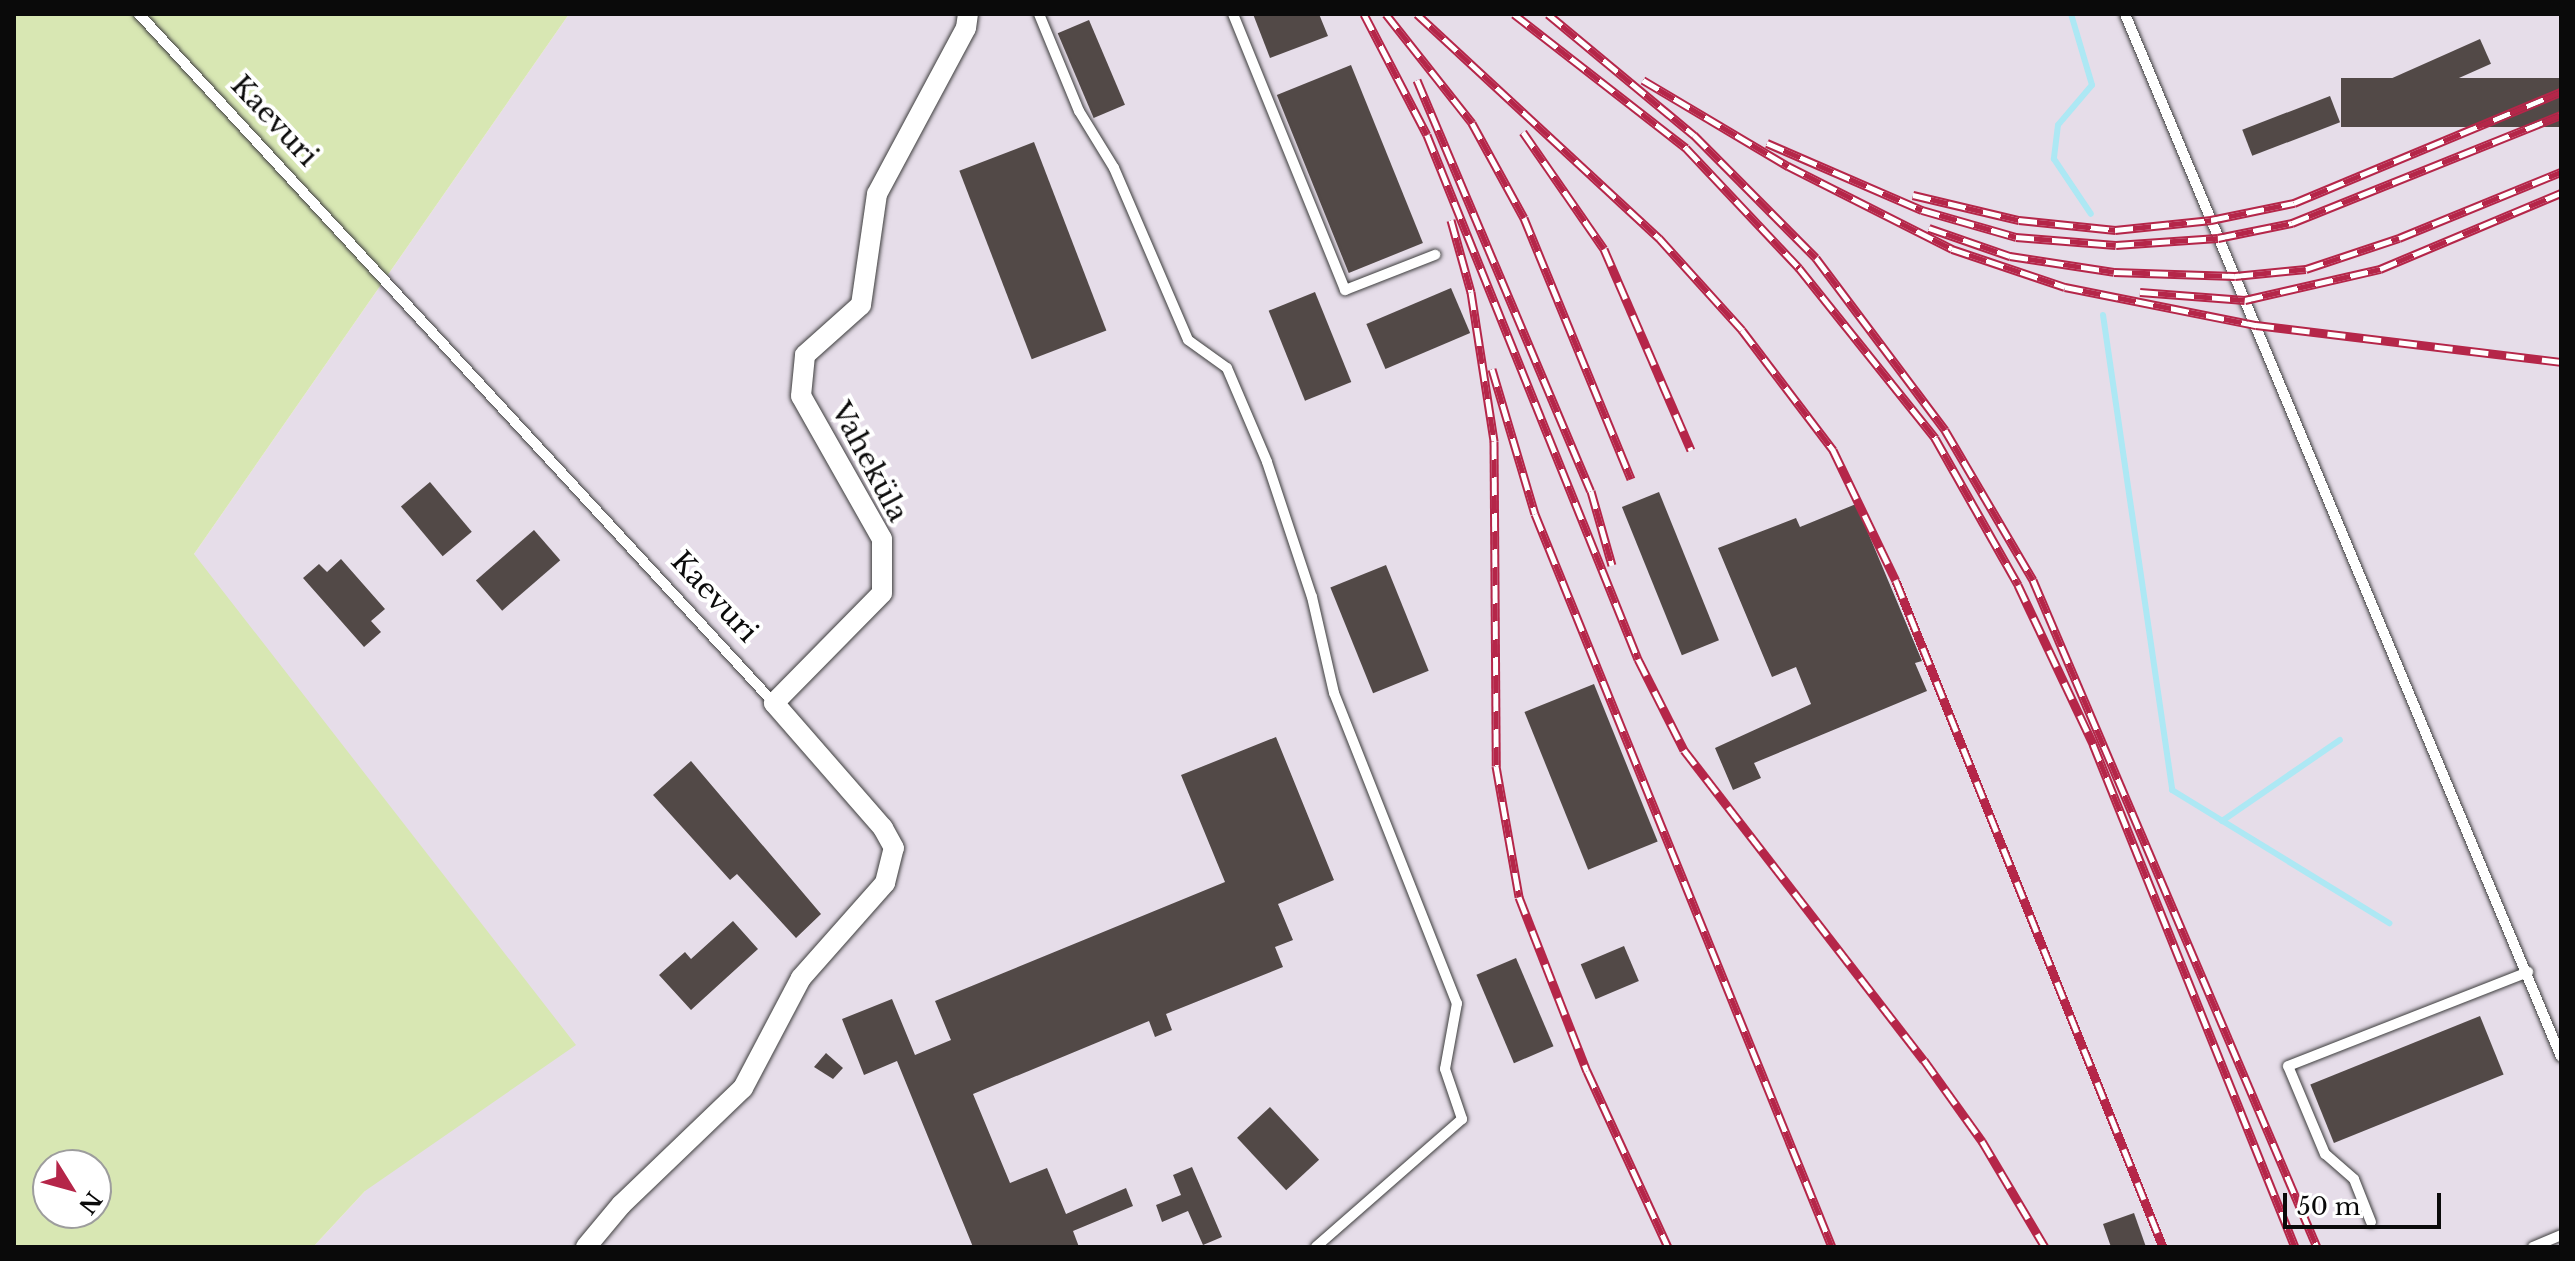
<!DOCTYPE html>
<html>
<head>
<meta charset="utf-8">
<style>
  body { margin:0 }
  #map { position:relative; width:2575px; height:1261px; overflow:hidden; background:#fff5e7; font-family:"Libre Baskerville",serif }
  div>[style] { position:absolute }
  .industrial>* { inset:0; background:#e6dde9 }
  .green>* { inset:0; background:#d8e7b3 }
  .stream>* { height:6px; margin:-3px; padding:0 3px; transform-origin:3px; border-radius:3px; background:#ade8f4 }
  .building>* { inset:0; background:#524947; transform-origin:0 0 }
  .roads { filter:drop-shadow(0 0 2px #3d3d3d) drop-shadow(0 0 2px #3d3d3d) }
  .lane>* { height:10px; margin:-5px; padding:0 5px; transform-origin:5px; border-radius:5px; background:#fff }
  .street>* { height:20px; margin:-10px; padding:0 10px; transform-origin:10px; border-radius:10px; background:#fff }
  .rail>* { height:9px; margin-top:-4.5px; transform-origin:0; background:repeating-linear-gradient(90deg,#fff 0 18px,#b52649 0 36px); box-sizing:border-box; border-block:2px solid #b52649 }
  span { translate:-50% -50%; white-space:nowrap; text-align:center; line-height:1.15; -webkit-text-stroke:8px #fff; paint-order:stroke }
  .street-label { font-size:28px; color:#0a0a0a }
  .frame { position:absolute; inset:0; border:16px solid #0a0a0a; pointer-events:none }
  .north { position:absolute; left:32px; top:1149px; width:80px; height:80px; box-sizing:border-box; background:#fff; border:2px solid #9d9d9d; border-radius:50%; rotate:127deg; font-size:22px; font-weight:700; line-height:32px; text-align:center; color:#0a0a0a }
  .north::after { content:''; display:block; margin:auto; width:28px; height:36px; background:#b52649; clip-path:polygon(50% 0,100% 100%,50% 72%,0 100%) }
  .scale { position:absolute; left:2283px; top:1193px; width:158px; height:36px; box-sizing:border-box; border:4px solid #0a0a0a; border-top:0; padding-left:10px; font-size:24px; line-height:28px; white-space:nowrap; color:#0a0a0a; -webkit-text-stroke:6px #fff; paint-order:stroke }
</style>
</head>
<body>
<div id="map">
  <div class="industrial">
    <div style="clip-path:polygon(569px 14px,2561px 14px,2561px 1247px,313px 1247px,365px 1191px,194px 554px)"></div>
  </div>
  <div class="green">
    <div style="clip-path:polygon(evenodd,14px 14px,569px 14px,194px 554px,576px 1045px,365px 1191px,313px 1247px,14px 1247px,14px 14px,48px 1165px,96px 1165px,96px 1213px,48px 1213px,48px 1165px)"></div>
  </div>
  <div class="stream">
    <div style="left:2071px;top:14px;width:74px;rotate:73.5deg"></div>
    <div style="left:2092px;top:85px;width:52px;rotate:130.4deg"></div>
    <div style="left:2058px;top:125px;width:34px;rotate:97deg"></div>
    <div style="left:2054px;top:159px;width:66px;rotate:56.1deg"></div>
    <div style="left:2103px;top:315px;width:480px;rotate:81.7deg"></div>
    <div style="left:2172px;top:790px;width:255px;rotate:31.5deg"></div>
    <div style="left:2222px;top:821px;width:143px;rotate:-34.5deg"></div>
  </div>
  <div class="building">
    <div style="clip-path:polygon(1253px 14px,1319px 14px,1328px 36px,1270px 58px)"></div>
    <div style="left:1089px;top:20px;width:92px;height:34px;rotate:67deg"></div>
    <div style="left:2480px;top:39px;width:27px;height:115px;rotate:66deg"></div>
    <div style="left:1351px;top:65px;width:192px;height:80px;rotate:68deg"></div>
    <div style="left:2561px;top:78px;width:49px;height:220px;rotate:90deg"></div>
    <div style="left:2330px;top:96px;width:28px;height:94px;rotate:69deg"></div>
    <div style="left:1034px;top:142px;width:202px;height:80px;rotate:69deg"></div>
    <div style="left:1451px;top:288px;width:49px;height:92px;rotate:67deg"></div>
    <div style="left:1315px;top:292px;width:97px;height:50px;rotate:68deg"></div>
    <div style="left:430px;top:482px;width:65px;height:38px;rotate:50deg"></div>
    <div style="left:1659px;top:492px;width:160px;height:40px;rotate:68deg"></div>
    <div style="clip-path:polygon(1856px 504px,1922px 661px,1915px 663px,1927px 691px,1754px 763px,1761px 778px,1733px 790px,1715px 748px,1811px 704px,1796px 667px,1772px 677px,1718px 548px,1796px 518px,1800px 527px)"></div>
    <div style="left:534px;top:530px;width:40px;height:77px;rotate:49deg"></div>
    <div style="clip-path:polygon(341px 559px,385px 609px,371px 621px,381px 632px,364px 647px,303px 578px,319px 564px,327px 572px)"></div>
    <div style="left:1386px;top:565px;width:114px;height:60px;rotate:68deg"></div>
    <div style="left:1594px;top:684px;width:170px;height:75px;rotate:68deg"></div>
    <div style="clip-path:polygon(1276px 737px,1334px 880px,1278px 904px,1293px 940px,1275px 947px,1283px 967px,1166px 1014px,1172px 1030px,1155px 1037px,1149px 1021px,973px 1094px,1010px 1183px,1047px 1168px,1066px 1214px,1126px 1188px,1133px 1206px,1073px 1231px,1079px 1247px,973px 1247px,897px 1061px,864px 1075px,842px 1019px,892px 999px,915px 1055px,951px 1040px,935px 1001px,1225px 882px,1181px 775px)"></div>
    <div style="clip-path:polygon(691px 761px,821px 914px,796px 938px,737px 874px,730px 880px,653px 795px)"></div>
    <div style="clip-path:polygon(733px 921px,758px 949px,691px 1010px,659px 975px,685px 952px,691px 959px)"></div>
    <div style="left:1624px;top:946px;width:38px;height:47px;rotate:67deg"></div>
    <div style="left:1516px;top:958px;width:96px;height:43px;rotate:67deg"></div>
    <div style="left:2480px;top:1016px;width:63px;height:183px;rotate:68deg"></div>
    <div style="clip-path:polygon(826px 1053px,843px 1068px,833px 1079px,814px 1067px)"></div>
    <div style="left:1270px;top:1107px;width:72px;height:45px;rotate:47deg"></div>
    <div style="clip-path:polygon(1192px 1167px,1222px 1237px,1203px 1245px,1188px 1211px,1162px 1222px,1156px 1205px,1181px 1195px,1173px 1175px)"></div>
    <div style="clip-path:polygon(2134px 1213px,2146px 1247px,2111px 1247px,2103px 1224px)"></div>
  </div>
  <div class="roads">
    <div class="lane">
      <div style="left:139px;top:14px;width:937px;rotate:47.34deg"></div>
      <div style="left:1039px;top:14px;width:105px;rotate:67.6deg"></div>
      <div style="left:1079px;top:111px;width:67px;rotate:58.4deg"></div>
      <div style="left:1114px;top:168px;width:187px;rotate:66.7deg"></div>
      <div style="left:1188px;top:340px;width:48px;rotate:35.7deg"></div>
      <div style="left:1227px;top:368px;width:102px;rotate:66.9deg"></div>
      <div style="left:1267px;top:462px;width:142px;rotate:71.6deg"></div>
      <div style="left:1312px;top:597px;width:98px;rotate:77.1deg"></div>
      <div style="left:1334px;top:693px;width:334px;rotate:68.4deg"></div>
      <div style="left:1457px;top:1003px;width:67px;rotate:100.3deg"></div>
      <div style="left:1445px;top:1069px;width:53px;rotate:71.2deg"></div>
      <div style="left:1462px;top:1119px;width:194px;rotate:138.8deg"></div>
      <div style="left:1233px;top:14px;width:298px;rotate:67.9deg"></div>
      <div style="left:1345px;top:290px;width:97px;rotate:-21.3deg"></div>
      <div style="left:2125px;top:14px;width:1130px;rotate:67.31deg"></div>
      <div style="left:2371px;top:1222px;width:46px;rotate:-111.6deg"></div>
      <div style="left:2354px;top:1179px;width:38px;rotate:-139deg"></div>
      <div style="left:2325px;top:1154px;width:95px;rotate:-112.8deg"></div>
      <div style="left:2288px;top:1066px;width:258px;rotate:-21.4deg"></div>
      <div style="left:2533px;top:1247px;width:30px;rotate:-23deg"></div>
    </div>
    <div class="street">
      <div style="left:586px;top:1247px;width:55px;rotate:-50.2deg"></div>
      <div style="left:621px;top:1205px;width:169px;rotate:-43.8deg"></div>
      <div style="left:743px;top:1088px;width:124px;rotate:-62.2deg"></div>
      <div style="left:801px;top:978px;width:127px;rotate:-48.5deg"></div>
      <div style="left:885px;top:883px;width:36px;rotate:-76deg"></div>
      <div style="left:894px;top:848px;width:23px;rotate:-119deg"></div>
      <div style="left:883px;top:828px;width:166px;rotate:-131.1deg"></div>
      <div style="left:774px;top:703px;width:154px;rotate:-45.5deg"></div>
      <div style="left:882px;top:593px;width:54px;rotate:-90deg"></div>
      <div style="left:882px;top:539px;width:164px;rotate:-119.5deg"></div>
      <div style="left:801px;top:396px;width:41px;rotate:-84.4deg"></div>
      <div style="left:805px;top:355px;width:75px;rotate:-41.8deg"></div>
      <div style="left:861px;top:305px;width:112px;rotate:-81.8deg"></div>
      <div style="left:877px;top:194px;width:188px;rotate:-61.8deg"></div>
      <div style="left:966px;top:28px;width:14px;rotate:-82deg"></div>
    </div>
  </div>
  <div class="rail">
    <div style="left:1364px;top:14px;width:136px;rotate:62.5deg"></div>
    <div style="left:1427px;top:135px;width:565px;rotate:68.07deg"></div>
    <div style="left:1638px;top:659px;width:102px;rotate:63.2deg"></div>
    <div style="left:1684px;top:750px;width:392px;rotate:52.3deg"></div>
    <div style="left:1924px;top:1060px;width:100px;rotate:54.4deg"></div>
    <div style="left:1982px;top:1141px;width:123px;rotate:59.3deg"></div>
    <div style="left:1386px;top:14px;width:139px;rotate:51.7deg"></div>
    <div style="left:1472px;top:123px;width:108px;rotate:61.3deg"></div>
    <div style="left:1524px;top:218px;width:282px;rotate:67.7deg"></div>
    <div style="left:1417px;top:14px;width:330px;rotate:42.8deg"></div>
    <div style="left:1659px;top:238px;width:124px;rotate:47.9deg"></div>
    <div style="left:1742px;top:330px;width:151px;rotate:52.8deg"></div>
    <div style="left:1833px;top:450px;width:145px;rotate:64.3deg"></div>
    <div style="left:1896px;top:581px;width:718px;rotate:68.15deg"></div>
    <div style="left:1514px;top:14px;width:218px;rotate:37.9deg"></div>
    <div style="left:1686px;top:148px;width:165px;rotate:46.7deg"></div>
    <div style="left:1799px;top:268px;width:218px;rotate:51.3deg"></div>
    <div style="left:1935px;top:438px;width:169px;rotate:60.5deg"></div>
    <div style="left:2018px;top:585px;width:176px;rotate:64.7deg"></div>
    <div style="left:2093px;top:744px;width:542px;rotate:68.12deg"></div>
    <div style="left:1548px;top:14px;width:190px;rotate:39.7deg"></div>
    <div style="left:1694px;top:135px;width:173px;rotate:45.2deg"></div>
    <div style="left:1816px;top:258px;width:215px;rotate:53.1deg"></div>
    <div style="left:1945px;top:430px;width:174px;rotate:59.6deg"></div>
    <div style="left:2033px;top:580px;width:725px;rotate:66.94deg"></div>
    <div style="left:1417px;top:80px;width:446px;rotate:67.1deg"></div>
    <div style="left:1591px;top:491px;width:77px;rotate:74.2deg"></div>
    <div style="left:1643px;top:80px;width:169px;rotate:30.7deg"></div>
    <div style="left:1788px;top:166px;width:184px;rotate:26.8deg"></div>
    <div style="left:1952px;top:249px;width:119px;rotate:18.6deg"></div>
    <div style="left:2065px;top:287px;width:195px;rotate:11.3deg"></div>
    <div style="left:2256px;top:325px;width:307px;rotate:6.9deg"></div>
    <div style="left:1523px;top:132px;width:142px;rotate:55.3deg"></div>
    <div style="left:1604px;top:249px;width:219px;rotate:66.6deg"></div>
    <div style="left:1767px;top:143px;width:169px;rotate:23.4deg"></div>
    <div style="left:1922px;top:210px;width:98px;rotate:16deg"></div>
    <div style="left:2016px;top:237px;width:100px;rotate:4.6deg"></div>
    <div style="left:2116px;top:245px;width:102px;rotate:-3.9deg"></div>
    <div style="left:2218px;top:238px;width:76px;rotate:-11.5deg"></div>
    <div style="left:2292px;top:223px;width:290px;rotate:-21.9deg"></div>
    <div style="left:1913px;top:195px;width:109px;rotate:13.3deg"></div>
    <div style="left:2019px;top:220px;width:97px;rotate:5.9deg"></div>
    <div style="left:2115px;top:230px;width:97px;rotate:-5.9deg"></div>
    <div style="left:2211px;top:220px;width:85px;rotate:-11.6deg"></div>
    <div style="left:2294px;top:203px;width:289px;rotate:-22.6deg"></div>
    <div style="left:1451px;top:220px;width:75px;rotate:74.5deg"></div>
    <div style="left:1471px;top:292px;width:151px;rotate:81.2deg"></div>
    <div style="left:1494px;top:441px;width:325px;rotate:89.6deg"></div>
    <div style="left:1496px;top:766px;width:133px;rotate:80deg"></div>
    <div style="left:1519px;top:897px;width:187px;rotate:68.7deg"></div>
    <div style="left:1587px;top:1071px;width:194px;rotate:65.3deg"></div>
    <div style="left:1929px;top:228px;width:86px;rotate:19.1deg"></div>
    <div style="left:2010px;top:256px;width:105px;rotate:8.7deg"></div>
    <div style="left:2114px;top:272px;width:121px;rotate:1.9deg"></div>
    <div style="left:2235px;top:276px;width:71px;rotate:-5.6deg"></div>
    <div style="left:2306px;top:269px;width:98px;rotate:-18.4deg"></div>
    <div style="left:2399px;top:238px;width:175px;rotate:-22.2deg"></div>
    <div style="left:2140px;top:292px;width:105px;rotate:4.4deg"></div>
    <div style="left:2245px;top:300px;width:139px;rotate:-12.9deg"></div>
    <div style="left:2380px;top:269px;width:196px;rotate:-22.8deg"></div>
    <div style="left:1492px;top:369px;width:151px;rotate:73.5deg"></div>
    <div style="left:1535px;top:514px;width:791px;rotate:67.94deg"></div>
  </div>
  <div class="street-label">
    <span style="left:274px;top:121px;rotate:47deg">Kaevuri</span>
    <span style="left:869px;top:462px;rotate:62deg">Vaheküla</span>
    <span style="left:714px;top:597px;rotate:47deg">Kaevuri</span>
  </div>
  <div class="frame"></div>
  <div class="north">N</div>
  <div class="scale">50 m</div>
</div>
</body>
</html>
